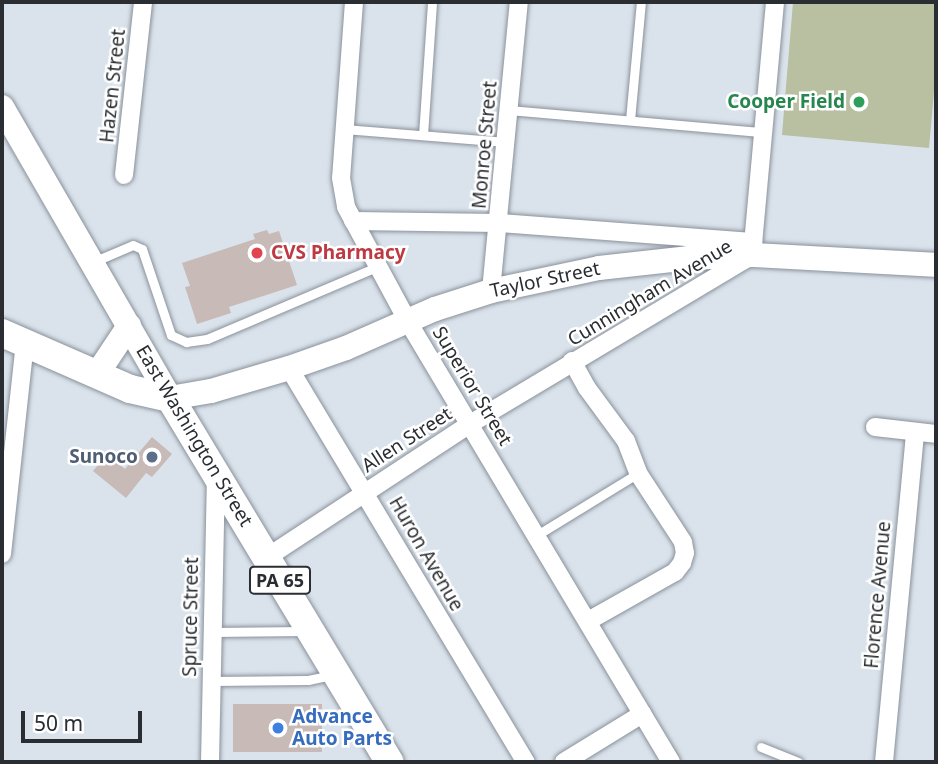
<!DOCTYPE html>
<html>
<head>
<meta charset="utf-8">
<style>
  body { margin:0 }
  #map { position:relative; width:938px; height:764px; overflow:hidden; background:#dae3ec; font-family:"Noto Sans",sans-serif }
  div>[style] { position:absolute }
  .green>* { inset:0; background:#b8c0a1 }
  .building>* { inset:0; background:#c7bab7; transform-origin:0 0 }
  .roads { filter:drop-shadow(0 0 2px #8a919a) drop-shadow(0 0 2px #8a919a) }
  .service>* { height:9px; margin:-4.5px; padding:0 4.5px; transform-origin:4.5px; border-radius:4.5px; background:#fff }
  .minor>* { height:18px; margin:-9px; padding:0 9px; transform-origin:9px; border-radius:9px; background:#fff }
  .secondary>* { height:24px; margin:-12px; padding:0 12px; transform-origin:12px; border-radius:12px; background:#fff }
  .primary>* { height:28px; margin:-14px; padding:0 14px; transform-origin:14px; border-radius:14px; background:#fff }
  .dots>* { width:19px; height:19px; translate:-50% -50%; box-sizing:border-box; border:4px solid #fff; border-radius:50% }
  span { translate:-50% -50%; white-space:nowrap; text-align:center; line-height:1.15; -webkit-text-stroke:5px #fff; paint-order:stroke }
  .shield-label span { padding:2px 5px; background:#fff; border:2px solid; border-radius:5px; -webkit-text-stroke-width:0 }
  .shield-label { font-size:18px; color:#2a2d31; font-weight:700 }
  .street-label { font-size:19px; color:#2a2d31 }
  .leisure-label { font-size:19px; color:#27864d; font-weight:700 }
  .right { translate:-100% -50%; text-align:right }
  .health-label { font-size:19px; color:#be3a42; font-weight:700 }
  .left { translate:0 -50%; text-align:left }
  .service-label { font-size:19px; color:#4e5e75; font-weight:700 }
  .shop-label { font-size:19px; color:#366cbe; font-weight:700 }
  .frame { position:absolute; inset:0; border:4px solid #2a2d31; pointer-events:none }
  .scale { position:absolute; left:21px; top:711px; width:121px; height:32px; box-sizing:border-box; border:4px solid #2a2d31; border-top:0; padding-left:9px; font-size:21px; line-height:24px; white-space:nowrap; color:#2a2d31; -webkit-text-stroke:5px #fff; paint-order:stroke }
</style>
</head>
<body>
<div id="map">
  <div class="green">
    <div style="clip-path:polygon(793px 2px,936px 2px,936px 69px,929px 148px,782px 135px)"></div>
  </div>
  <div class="building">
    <div style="clip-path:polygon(267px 230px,269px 234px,279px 231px,297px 285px,229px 307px,231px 313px,197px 324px,185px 287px,190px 286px,182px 263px,255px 239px,253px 234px)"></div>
    <div style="clip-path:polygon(152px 437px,172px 454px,152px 477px,146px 473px,126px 498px,93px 471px,107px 454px,125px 469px)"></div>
    <div style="left:233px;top:704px;width:89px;height:48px"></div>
  </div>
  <div class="roads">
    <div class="service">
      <div style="left:509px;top:110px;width:255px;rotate:5deg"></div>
      <div style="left:630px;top:120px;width:119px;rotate:-84.7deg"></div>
      <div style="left:344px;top:129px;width:163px;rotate:4.6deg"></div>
      <div style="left:423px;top:135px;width:133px;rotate:-86.1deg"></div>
      <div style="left:93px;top:262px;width:43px;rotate:-23deg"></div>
      <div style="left:133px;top:245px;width:10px;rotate:24deg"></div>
      <div style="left:142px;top:249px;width:91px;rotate:71.4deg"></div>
      <div style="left:171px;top:335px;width:17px;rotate:25deg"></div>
      <div style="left:186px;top:342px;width:21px;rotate:-8deg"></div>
      <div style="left:207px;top:339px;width:187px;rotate:-23deg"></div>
      <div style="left:537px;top:535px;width:119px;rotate:-31.5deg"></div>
      <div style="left:212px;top:632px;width:93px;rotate:-0.6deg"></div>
      <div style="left:211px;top:681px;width:97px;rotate:-0.6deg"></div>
      <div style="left:308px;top:680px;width:25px;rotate:-12deg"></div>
      <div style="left:761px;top:747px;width:40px;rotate:22deg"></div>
    </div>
    <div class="minor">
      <div style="left:354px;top:2px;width:176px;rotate:94.2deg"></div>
      <div style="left:341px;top:178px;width:29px;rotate:80deg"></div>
      <div style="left:346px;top:207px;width:128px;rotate:61.6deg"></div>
      <div style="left:407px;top:320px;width:515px;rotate:59.15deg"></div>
      <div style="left:124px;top:175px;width:174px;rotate:-83.7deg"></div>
      <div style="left:353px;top:221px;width:146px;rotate:0.8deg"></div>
      <div style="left:499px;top:223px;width:255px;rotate:4.3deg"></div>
      <div style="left:491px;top:291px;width:290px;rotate:-84.5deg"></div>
      <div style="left:572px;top:361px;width:31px;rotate:61deg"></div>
      <div style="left:587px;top:388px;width:66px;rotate:53.7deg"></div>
      <div style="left:626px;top:441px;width:34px;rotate:69deg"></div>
      <div style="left:638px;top:473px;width:82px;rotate:56.9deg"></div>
      <div style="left:683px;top:542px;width:11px;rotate:80deg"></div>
      <div style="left:685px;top:553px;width:10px;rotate:107deg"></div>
      <div style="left:682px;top:563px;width:11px;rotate:128deg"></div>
      <div style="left:675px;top:572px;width:100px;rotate:150.6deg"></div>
      <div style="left:289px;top:368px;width:460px;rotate:59deg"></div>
      <div style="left:875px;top:427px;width:61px;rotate:6.5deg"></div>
      <div style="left:2px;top:554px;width:212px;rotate:-83.8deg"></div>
      <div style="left:266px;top:558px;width:244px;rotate:-33.3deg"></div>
      <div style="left:470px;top:424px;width:329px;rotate:-30.9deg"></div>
      <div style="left:752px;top:255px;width:254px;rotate:-84.8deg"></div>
      <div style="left:210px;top:762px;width:287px;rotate:-88.8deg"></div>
      <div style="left:564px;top:762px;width:92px;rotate:-31.6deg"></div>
      <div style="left:884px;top:762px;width:331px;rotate:-84.6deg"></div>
    </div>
    <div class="secondary">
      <div style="left:2px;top:107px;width:336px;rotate:60deg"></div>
      <div style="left:170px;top:398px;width:42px;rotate:-9.7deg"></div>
      <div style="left:211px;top:391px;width:81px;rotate:-16.4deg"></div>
      <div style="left:289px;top:368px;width:60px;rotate:-19.3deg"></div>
      <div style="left:346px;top:348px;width:97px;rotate:-23.7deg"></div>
      <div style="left:435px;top:309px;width:59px;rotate:-17.8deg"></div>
      <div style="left:491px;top:291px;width:110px;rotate:-12deg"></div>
      <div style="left:599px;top:268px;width:91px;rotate:-6.3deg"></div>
      <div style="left:689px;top:258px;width:63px;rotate:-2.7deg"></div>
      <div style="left:752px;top:255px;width:184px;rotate:3.1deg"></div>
      <div style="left:97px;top:374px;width:58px;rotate:-56.3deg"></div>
    </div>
    <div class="primary">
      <div style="left:2px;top:333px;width:140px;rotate:23.6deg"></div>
      <div style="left:130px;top:389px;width:41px;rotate:12.7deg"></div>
      <div style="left:170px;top:398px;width:425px;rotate:58.9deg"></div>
    </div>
  </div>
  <div class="dots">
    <div style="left:859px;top:102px;background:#2e9e5b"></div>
    <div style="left:257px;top:253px;background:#e0444e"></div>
    <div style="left:152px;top:457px;background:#5c6f8a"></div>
    <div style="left:278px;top:728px;background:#3f7fe0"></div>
  </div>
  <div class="shield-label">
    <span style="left:280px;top:580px">PA 65</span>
  </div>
  <div class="street-label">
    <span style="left:113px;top:86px;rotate:-84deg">Hazen Street</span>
    <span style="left:485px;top:145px;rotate:-85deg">Monroe Street</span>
    <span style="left:545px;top:280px;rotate:-12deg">Taylor Street</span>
    <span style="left:650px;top:293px;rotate:-31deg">Cunningham Avenue</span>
    <span style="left:472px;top:386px;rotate:59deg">Superior Street</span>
    <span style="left:194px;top:436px;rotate:59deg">East Washington Street</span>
    <span style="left:407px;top:440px;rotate:-33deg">Allen Street</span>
    <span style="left:426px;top:554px;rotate:60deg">Huron Avenue</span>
    <span style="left:878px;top:595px;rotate:-85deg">Florence Avenue</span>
    <span style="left:191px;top:617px;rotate:-89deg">Spruce Street</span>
  </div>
  <div class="leisure-label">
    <span class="right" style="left:845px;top:102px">Cooper Field</span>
  </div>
  <div class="health-label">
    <span class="left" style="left:271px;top:253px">CVS Pharmacy</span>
  </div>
  <div class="service-label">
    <span class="right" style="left:138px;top:457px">Sunoco</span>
  </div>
  <div class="shop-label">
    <span class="left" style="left:292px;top:728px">Advance<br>Auto Parts</span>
  </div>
  <div class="frame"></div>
  <div class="scale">50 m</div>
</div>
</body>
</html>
